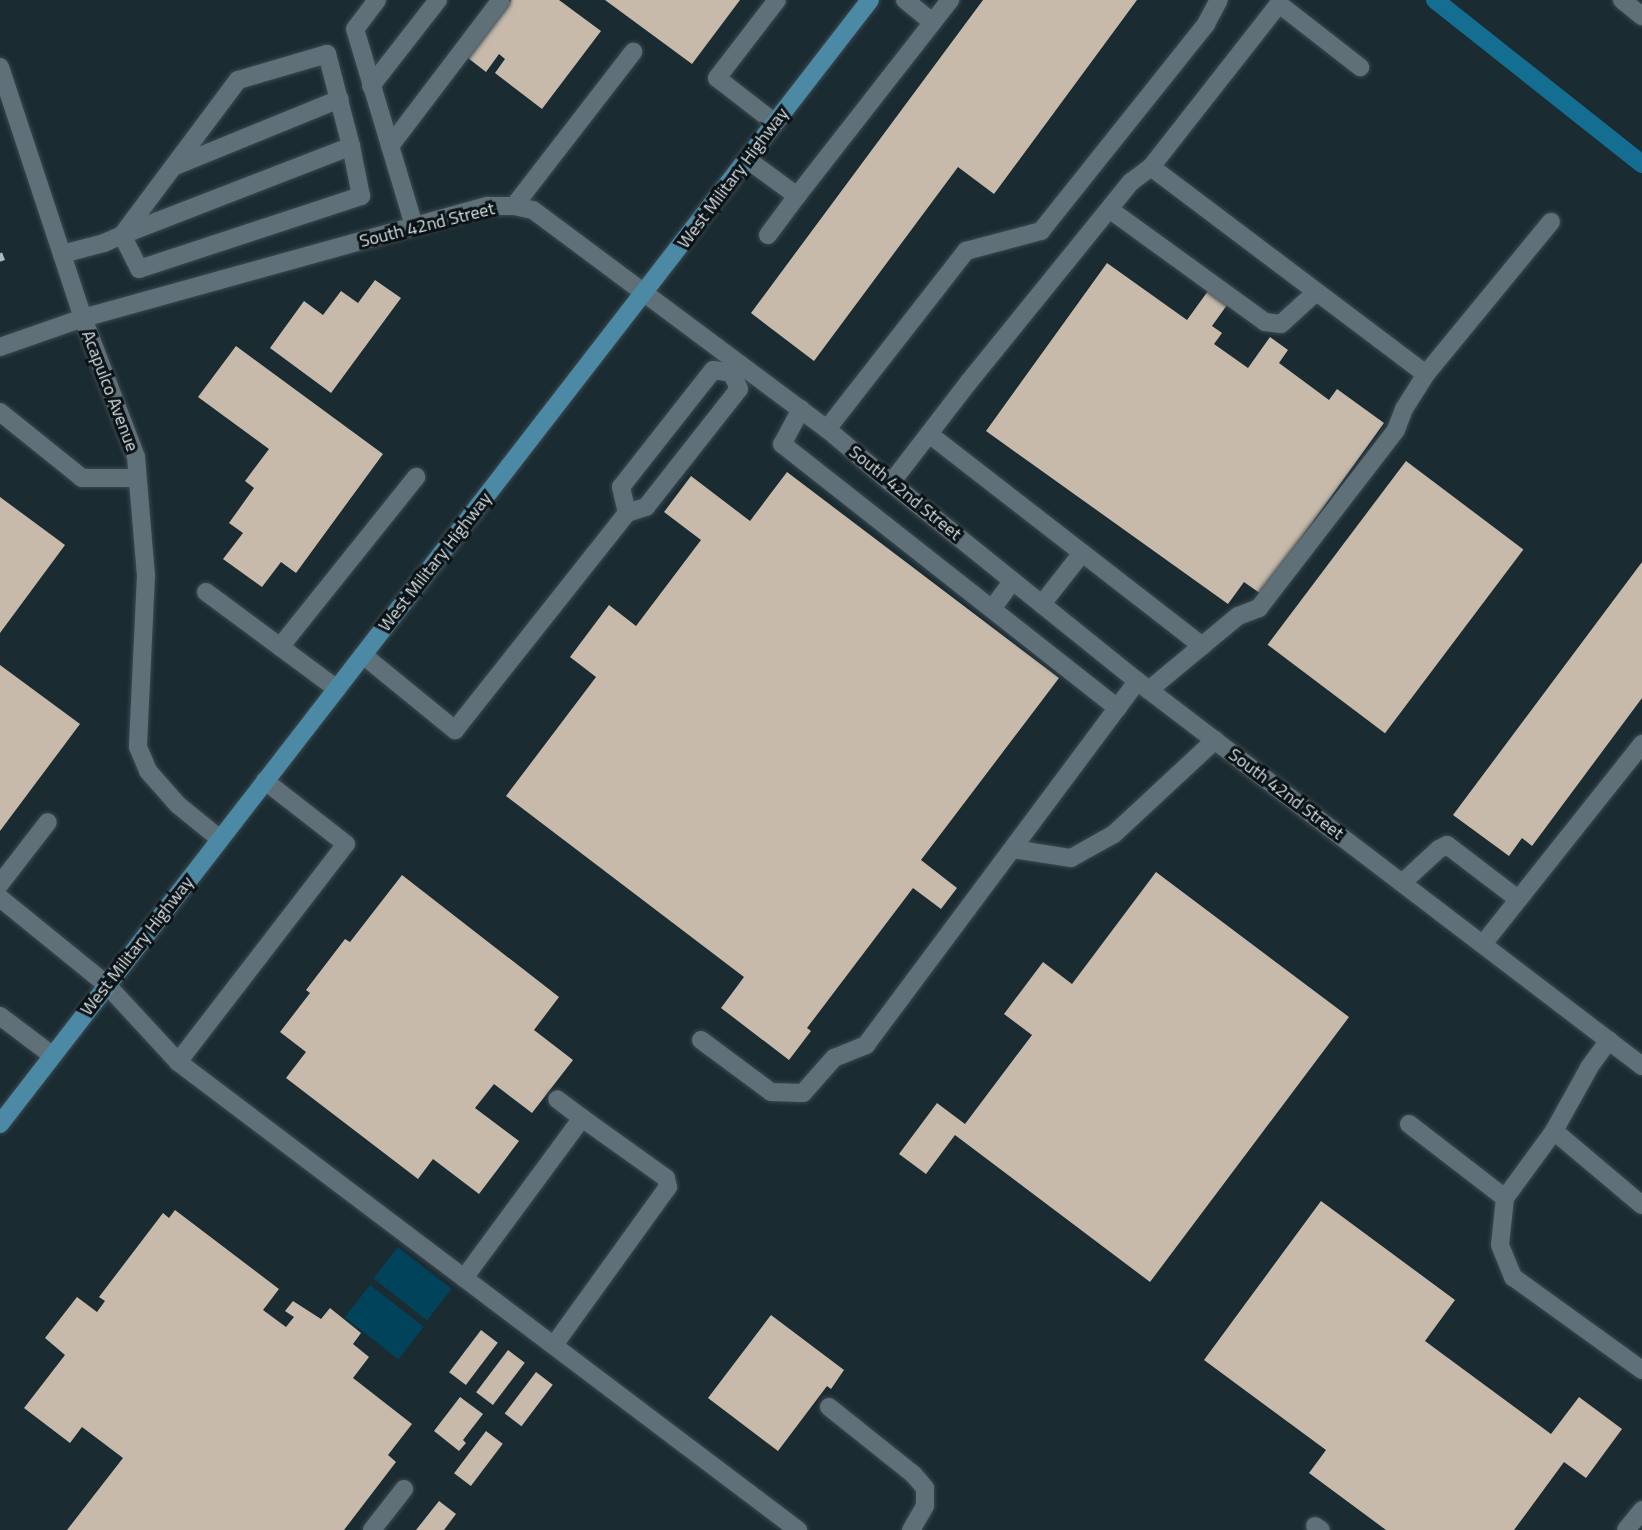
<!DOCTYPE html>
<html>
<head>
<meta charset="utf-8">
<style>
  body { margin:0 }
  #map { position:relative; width:1642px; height:1530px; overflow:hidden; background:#1b2b32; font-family:"Titillium Web",sans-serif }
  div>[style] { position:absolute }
  .green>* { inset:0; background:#00435b; transform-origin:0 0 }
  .canal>* { height:18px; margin:-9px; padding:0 9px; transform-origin:9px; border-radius:9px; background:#136e91 }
  .building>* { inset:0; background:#c7baab; transform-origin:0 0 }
  .roads { filter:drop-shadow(0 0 2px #3b484f) drop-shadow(0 0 2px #3b484f) }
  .minor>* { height:18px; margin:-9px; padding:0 9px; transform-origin:9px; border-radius:9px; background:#5f7079 }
  .major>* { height:18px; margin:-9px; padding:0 9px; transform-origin:9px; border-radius:9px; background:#4b89a5 }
  .rail>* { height:4.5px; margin-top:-2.25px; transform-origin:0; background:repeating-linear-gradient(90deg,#adb8bd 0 8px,transparent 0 16px) }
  span { translate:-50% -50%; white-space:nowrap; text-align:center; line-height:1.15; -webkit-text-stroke:6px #0b1215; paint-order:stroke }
  .street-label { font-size:18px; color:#d5dfe4 }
</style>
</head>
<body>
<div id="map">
  <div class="green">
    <div style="left:398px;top:1247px;width:68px;height:40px;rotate:38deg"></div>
    <div style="left:370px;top:1285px;width:68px;height:41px;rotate:38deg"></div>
  </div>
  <div class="canal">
    <div style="left:1435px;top:0;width:264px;rotate:38.4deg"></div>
  </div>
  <div class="building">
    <div style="clip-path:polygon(511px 0,559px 0,601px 31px,542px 109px,495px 73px,505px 59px,499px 54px,486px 72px,468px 58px)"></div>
    <div style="clip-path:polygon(605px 0,740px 0,692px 64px)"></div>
    <div style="clip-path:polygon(983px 0,1137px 0,994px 194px,958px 167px,814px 361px,751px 313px)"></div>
    <div style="clip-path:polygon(1107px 263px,1187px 320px,1208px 291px,1227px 305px,1212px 326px,1222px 333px,1214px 344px,1248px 368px,1270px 337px,1288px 350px,1279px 363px,1329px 400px,1337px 389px,1384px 423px,1261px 594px,1244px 582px,1228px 604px,986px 431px)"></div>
    <div style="clip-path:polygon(375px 280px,401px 298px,331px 393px,270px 348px,304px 301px,323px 315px,341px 291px,358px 303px)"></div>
    <div style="clip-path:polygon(236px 346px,383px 454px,296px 573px,281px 562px,262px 587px,223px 559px,243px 533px,229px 523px,254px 488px,245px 481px,269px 449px,198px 397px)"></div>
    <div style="left:1406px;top:461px;width:147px;height:230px;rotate:37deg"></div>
    <div style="clip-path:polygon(787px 472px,1059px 678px,921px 860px,957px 888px,941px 909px,913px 888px,807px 1028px,811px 1031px,789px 1060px,721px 1008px,744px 977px,506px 796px,596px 677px,570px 657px,609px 605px,636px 626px,701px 540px,664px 512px,691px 476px,750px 521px)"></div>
    <div style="clip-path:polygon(0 497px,65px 545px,0 633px)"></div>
    <div style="clip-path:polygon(1642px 562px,1642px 698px,1532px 846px,1522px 838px,1509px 856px,1453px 815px)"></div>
    <div style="clip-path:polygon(0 665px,80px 724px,0 831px)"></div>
    <div style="clip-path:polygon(1156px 872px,1349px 1017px,1150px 1282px,955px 1135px,926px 1174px,899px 1154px,937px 1103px,965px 1124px,1032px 1035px,1004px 1014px,1043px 962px,1072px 984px)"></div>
    <div style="clip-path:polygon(402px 875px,559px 997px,534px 1030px,573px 1060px,532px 1113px,494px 1084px,475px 1108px,519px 1141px,479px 1194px,433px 1159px,418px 1179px,286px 1078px,306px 1052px,280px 1032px,310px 993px,306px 990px,345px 939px,350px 942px)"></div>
    <div style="clip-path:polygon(1321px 1201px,1455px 1300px,1425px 1341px,1551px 1434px,1579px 1397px,1622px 1429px,1586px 1478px,1564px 1462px,1514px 1530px,1386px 1530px,1309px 1473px,1326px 1450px,1204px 1360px)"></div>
    <div style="clip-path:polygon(175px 1210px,279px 1289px,263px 1310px,286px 1327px,294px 1317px,285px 1311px,293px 1301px,321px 1319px,330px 1308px,361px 1333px,353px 1344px,369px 1357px,353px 1378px,412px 1424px,388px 1455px,396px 1462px,344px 1530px,67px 1530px,123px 1458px,82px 1427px,70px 1443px,24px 1408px,65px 1355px,45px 1338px,77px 1297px,97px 1312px,105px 1301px,99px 1297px,163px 1213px,169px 1218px)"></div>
    <div style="clip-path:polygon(771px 1315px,844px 1370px,831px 1389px,827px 1386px,778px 1451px,708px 1398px)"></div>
    <div style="left:481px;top:1330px;width:21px;height:53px;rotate:37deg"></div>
    <div style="left:508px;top:1350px;width:21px;height:53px;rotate:37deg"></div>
    <div style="left:536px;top:1372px;width:21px;height:52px;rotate:37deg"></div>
    <div style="clip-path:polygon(460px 1397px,483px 1414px,463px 1440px,466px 1443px,459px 1451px,434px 1431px)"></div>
    <div style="left:486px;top:1431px;width:21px;height:53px;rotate:37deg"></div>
    <div style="clip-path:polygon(439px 1501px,456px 1514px,444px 1530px,416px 1530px)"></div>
  </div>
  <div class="roads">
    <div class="minor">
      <div style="left:377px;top:0;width:36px;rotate:127deg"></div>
      <div style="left:355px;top:29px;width:206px;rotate:73.3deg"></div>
      <div style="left:905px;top:0;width:35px;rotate:39deg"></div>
      <div style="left:1622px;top:0;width:26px;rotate:39deg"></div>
      <div style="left:0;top:67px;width:264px;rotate:71.7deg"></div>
      <div style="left:83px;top:318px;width:149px;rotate:69.1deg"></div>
      <div style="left:136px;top:457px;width:118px;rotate:85.2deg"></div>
      <div style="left:146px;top:575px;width:172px;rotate:92.7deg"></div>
      <div style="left:138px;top:747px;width:26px;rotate:67deg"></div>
      <div style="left:148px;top:771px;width:45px;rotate:48.6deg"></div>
      <div style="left:178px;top:805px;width:54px;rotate:39deg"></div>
      <div style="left:371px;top:86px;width:109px;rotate:-52.1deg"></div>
      <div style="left:775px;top:123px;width:73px;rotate:-142.2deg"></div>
      <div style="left:717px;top:78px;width:98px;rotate:-52.4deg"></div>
      <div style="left:390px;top:146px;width:183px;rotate:-52.8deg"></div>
      <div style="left:748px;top:160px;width:61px;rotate:36.3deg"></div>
      <div style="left:797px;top:196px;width:249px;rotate:-52deg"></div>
      <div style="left:173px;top:167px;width:180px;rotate:-22.2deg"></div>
      <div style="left:1151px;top:167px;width:207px;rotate:-51.9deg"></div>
      <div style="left:1279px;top:4px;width:103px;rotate:37.9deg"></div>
      <div style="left:514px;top:206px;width:195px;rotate:-52.3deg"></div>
      <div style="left:1109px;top:209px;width:193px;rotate:35.9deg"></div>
      <div style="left:1265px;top:322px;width:16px;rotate:7deg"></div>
      <div style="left:1281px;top:324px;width:47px;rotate:-42.4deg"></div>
      <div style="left:768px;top:235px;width:49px;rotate:-53.4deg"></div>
      <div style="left:62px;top:254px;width:43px;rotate:-14.7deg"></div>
      <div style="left:104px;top:243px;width:20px;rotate:-24deg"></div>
      <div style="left:122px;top:235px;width:246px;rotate:-21.2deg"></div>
      <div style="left:351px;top:146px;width:95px;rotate:-104.6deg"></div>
      <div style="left:327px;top:54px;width:93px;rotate:163.7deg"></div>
      <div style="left:238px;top:80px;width:194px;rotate:126.8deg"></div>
      <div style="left:122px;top:235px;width:38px;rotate:63deg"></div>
      <div style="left:139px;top:269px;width:234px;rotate:-18.2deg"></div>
      <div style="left:361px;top:196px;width:51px;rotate:-101.3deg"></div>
      <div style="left:0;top:347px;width:88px;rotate:-19.3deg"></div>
      <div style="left:83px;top:318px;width:420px;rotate:-15.5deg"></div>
      <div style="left:488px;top:206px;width:26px"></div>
      <div style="left:514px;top:206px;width:19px;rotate:12deg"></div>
      <div style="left:533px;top:210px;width:367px;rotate:36.7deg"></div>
      <div style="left:827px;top:429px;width:84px;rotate:40.2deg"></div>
      <div style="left:891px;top:483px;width:316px;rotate:38.8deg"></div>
      <div style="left:1137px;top:681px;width:635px;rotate:37.32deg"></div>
      <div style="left:1426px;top:374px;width:197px;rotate:-50.6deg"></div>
      <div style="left:801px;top:409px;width:40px;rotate:118deg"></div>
      <div style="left:782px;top:444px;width:427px;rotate:38.2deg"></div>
      <div style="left:0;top:412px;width:105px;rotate:38.8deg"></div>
      <div style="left:82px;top:478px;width:55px"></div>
      <div style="left:827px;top:429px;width:226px;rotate:-52deg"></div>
      <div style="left:966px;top:251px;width:78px;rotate:-14.9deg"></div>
      <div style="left:1041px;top:231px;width:265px;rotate:-51.4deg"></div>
      <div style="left:1206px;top:24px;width:27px;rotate:-62deg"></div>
      <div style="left:929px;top:434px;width:346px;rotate:37.8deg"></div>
      <div style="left:891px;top:483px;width:126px;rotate:-52.4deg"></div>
      <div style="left:968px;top:383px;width:259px;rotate:-51deg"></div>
      <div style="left:1131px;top:182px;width:25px;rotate:-37deg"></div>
      <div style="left:1151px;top:167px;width:344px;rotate:37deg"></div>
      <div style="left:1426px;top:374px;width:41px;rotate:122.2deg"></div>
      <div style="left:1404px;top:409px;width:22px;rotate:111deg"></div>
      <div style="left:1396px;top:430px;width:225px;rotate:127.6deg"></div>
      <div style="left:1259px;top:608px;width:22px;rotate:159deg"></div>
      <div style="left:1238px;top:616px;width:116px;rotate:140.3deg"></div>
      <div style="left:627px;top:513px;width:27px;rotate:-103deg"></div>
      <div style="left:621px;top:487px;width:149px;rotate:-51.8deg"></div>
      <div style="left:713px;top:370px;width:19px;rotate:9deg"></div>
      <div style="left:206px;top:592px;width:163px;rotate:36.5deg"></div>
      <div style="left:1042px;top:604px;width:65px;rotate:-51.9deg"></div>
      <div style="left:992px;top:609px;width:34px;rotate:-54deg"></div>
      <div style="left:280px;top:647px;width:218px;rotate:-51.3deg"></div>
      <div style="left:363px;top:655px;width:119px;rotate:39.2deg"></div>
      <div style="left:455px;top:730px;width:277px;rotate:-51.6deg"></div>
      <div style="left:627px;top:513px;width:20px;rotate:-18deg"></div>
      <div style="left:646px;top:507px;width:150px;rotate:-51.8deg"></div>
      <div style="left:739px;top:389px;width:17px;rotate:-114deg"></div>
      <div style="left:1013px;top:849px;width:59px;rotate:8.8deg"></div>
      <div style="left:1071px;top:858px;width:49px;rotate:-29.2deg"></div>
      <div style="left:1114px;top:834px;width:138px;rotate:-42.9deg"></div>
      <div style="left:1402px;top:883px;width:50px;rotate:-42.6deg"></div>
      <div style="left:1439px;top:849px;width:9px;rotate:-27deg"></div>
      <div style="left:1447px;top:845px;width:89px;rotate:37.3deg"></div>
      <div style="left:0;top:884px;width:78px;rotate:-52.3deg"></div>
      <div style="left:0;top:898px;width:138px;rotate:39.1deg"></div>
      <div style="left:107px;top:985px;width:105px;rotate:47.3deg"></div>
      <div style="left:178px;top:1062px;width:777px;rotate:37.05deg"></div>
      <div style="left:1483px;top:944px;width:256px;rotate:-51.5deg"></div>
      <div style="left:0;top:1016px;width:66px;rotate:37deg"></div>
      <div style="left:701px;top:1040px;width:87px;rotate:36.6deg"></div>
      <div style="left:771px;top:1092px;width:32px;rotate:2deg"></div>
      <div style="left:803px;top:1093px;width:47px;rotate:-48.5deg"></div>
      <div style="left:834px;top:1058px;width:35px;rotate:-22deg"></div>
      <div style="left:866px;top:1045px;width:454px;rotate:-53.3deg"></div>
      <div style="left:1609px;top:1040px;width:34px;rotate:126deg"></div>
      <div style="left:1589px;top:1068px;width:72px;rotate:119.1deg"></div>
      <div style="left:1554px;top:1131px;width:83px;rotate:126.2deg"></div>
      <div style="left:1505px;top:1198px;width:47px;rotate:96.1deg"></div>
      <div style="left:1500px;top:1245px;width:35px;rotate:68deg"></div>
      <div style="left:1513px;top:1277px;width:159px;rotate:35.8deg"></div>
      <div style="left:178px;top:1062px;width:275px;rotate:-52.4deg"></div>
      <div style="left:346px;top:844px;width:103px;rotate:-142.1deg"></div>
      <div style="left:1409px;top:1124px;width:121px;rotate:37.6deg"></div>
      <div style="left:1554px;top:1131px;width:115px;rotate:40.1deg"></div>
      <div style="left:464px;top:1278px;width:199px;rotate:-53.6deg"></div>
      <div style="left:582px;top:1118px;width:31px;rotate:-143deg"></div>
      <div style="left:554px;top:1345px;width:195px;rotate:-54.2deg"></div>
      <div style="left:668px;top:1187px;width:9px;rotate:-103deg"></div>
      <div style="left:666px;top:1178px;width:103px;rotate:-144.5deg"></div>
      <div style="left:829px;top:1407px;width:107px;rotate:38.6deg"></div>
      <div style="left:913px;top:1474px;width:18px;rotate:49deg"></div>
      <div style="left:925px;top:1488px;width:18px;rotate:90deg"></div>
      <div style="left:925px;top:1506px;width:28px;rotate:120deg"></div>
      <div style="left:1315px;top:1526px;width:7px;rotate:34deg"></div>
      <div style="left:372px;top:1530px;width:52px;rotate:-52deg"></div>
      <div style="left:1626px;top:1530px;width:26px;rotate:-51deg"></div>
    </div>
    <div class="major">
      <div style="left:0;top:1124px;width:1421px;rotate:-52.26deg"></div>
    </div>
  </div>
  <div class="rail">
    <div style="left:0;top:253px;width:14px;rotate:69deg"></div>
  </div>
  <div class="street-label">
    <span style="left:733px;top:178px;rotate:-53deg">West Military Highway</span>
    <span style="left:427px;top:225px;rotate:-14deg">South 42nd Street</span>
    <span style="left:110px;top:391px;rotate:69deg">Acapulco Avenue</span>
    <span style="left:905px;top:493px;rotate:39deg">South 42nd Street</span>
    <span style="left:435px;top:562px;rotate:-52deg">West Military Highway</span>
    <span style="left:1286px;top:794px;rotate:37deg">South 42nd Street</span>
    <span style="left:137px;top:946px;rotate:-52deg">West Military Highway</span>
  </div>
</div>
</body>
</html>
